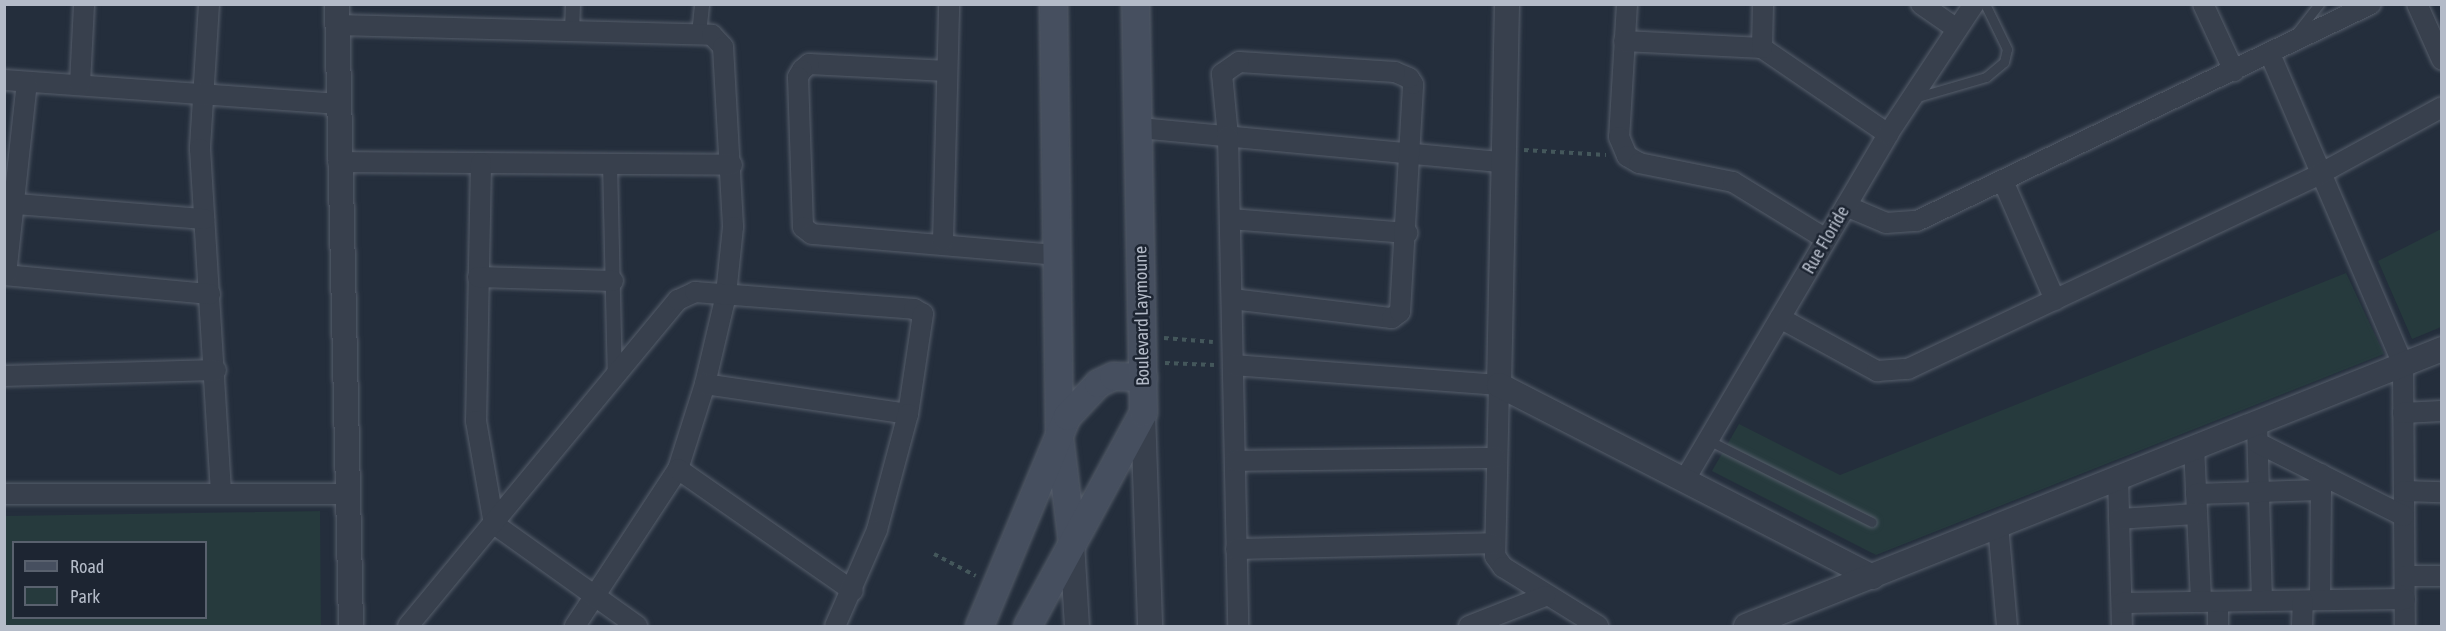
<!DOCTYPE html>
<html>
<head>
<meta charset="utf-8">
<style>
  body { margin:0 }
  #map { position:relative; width:2446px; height:631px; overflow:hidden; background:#242e3c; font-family:"Asap Condensed",sans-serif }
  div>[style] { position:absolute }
  .green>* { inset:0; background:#263a3d }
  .path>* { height:4px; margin-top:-2px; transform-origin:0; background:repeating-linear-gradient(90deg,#44575b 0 4.5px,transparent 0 9px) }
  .roads { filter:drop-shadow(0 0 2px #565e6b) drop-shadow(0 0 2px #565e6b) }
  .service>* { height:9px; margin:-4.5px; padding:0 4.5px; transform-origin:4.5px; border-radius:4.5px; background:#38404d }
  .pedestrian>* { height:14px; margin:-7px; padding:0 7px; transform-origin:7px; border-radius:7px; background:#38404d }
  .minor>* { height:20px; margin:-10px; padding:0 10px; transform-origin:10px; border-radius:10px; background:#38404d }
  .tertiary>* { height:24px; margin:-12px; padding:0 12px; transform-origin:12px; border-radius:12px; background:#38404d }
  .secondary>* { height:27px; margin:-13.5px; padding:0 13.5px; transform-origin:13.5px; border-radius:13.5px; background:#464f5f }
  span { translate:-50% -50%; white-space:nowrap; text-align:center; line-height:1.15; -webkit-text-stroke:5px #1d2532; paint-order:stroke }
  .street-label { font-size:18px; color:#b4bbc8 }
  .frame { position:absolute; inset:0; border:6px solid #b4bbc8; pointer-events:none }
  .legend { position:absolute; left:12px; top:541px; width:195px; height:78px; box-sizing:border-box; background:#1d2532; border:2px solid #59616e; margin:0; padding:8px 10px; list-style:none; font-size:18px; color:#b4bbc8 }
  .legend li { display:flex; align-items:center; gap:12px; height:30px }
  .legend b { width:30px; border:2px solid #59616e }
</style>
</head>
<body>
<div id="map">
  <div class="green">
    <div style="clip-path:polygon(2441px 229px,2441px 327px,2412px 339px,2378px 261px)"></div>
    <div style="clip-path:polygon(2346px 273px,2384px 354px,1876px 555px,1712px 471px,1739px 424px,1840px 475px)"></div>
    <div style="clip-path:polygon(evenodd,320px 511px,321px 626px,5px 626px,5px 516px,320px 511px,14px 542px,206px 542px,206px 618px,14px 618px,14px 542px)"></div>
  </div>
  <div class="path">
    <div style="left:1524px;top:150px;width:82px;rotate:3.5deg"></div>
    <div style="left:1164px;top:338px;width:49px;rotate:4.7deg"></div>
    <div style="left:1165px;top:363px;width:49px;rotate:2.3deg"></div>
    <div style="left:934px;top:554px;width:47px;rotate:27.6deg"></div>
  </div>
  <div class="roads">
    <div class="service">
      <div style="left:2294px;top:36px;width:41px;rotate:-52deg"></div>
      <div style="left:1914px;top:98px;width:75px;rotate:-16.3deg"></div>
      <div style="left:1986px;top:77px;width:23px;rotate:-40deg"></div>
      <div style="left:2004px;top:62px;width:13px;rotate:-77deg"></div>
      <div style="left:2007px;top:49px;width:50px;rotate:-116.1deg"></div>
      <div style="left:1708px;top:440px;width:183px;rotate:26.6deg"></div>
    </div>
    <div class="pedestrian">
      <div style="left:572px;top:32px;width:28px;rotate:-88deg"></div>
      <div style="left:699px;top:34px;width:30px;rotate:-84deg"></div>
      <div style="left:610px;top:163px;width:215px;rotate:88.7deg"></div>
    </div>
    <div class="minor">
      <div style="left:209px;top:4px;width:145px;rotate:93.6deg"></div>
      <div style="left:200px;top:149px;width:343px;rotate:86.5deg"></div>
      <div style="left:1627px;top:4px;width:133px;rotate:93.4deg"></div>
      <div style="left:1619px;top:137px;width:21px;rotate:67deg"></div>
      <div style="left:1627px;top:156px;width:14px;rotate:30deg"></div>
      <div style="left:1639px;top:163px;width:96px;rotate:11.4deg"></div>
      <div style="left:1733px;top:182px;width:109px;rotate:31.5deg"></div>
      <div style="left:1921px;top:4px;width:44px;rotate:34.8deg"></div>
      <div style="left:2203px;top:4px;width:74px;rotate:65.2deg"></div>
      <div style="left:2417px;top:4px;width:61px;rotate:65.9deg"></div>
      <div style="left:337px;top:25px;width:375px;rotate:1.5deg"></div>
      <div style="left:712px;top:35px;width:16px;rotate:47deg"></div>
      <div style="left:723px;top:47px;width:180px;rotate:86.8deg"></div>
      <div style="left:733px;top:227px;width:68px;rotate:95.9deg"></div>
      <div style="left:726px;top:295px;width:91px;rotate:103.3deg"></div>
      <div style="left:705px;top:384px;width:89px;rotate:107.6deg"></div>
      <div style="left:678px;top:469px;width:188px;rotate:123.3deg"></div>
      <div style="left:1624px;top:41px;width:138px;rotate:2.9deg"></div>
      <div style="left:1762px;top:48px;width:153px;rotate:34.3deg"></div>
      <div style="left:1762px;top:48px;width:44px;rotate:-88.7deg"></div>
      <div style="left:2270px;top:54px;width:337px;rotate:66.8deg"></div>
      <div style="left:2403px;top:364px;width:262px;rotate:89.6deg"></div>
      <div style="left:947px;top:71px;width:138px;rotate:-177.1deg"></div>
      <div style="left:809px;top:64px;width:9px;rotate:139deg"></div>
      <div style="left:802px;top:70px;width:8px;rotate:120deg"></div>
      <div style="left:798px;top:77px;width:150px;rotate:88.1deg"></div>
      <div style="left:803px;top:227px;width:11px;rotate:38deg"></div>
      <div style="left:812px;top:234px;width:246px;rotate:4.9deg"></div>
      <div style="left:4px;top:80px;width:333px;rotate:4.1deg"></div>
      <div style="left:80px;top:84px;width:80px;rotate:-87.1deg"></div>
      <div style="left:1139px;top:128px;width:365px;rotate:5.4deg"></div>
      <div style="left:338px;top:162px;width:394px;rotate:0.4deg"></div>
      <div style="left:481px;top:163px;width:258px;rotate:91.1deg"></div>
      <div style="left:476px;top:421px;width:105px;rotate:80.1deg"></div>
      <div style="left:494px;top:524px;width:176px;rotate:35.5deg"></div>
      <div style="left:2003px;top:181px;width:130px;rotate:66.4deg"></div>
      <div style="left:4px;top:203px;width:201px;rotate:4.6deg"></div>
      <div style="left:1846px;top:206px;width:43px;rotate:23deg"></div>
      <div style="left:1886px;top:223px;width:31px;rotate:-4deg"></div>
      <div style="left:1917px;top:221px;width:503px;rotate:-25.55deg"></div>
      <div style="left:1230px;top:219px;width:178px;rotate:4.5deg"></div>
      <div style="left:943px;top:241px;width:237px;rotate:-88.5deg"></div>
      <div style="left:4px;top:275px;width:207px;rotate:5.3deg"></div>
      <div style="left:6px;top:275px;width:194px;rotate:-83.8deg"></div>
      <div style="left:478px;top:277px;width:135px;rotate:1.7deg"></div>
      <div style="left:1232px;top:299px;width:161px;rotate:6.8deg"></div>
      <div style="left:1392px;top:318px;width:10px;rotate:-37deg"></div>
      <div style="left:1400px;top:312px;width:228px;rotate:-86.7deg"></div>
      <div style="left:1413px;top:84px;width:7px;rotate:-124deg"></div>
      <div style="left:1409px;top:78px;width:15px;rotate:-157deg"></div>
      <div style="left:1395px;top:72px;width:156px;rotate:-176.3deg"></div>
      <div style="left:1239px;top:62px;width:21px;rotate:145deg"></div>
      <div style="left:1222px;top:74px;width:62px;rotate:84.5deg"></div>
      <div style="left:1228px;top:136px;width:490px;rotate:88.8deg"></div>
      <div style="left:1780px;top:318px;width:111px;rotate:28.7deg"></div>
      <div style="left:1877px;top:371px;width:31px;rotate:-4deg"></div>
      <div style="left:1908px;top:369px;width:454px;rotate:-25.3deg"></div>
      <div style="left:2318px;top:175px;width:141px;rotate:-28.7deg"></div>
      <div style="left:1233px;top:365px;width:267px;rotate:4.3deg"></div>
      <div style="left:1499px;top:385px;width:171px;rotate:91.3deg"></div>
      <div style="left:1495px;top:556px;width:14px;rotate:54deg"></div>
      <div style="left:1503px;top:567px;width:112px;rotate:31.8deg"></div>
      <div style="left:4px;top:376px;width:212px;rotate:-1.6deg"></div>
      <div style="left:705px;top:384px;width:205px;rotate:8.4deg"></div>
      <div style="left:2403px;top:413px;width:39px;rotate:-3deg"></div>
      <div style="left:2257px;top:423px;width:178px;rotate:88.4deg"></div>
      <div style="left:2258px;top:443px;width:163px;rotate:26.6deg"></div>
      <div style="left:2194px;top:446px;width:156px;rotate:87.4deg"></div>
      <div style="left:1235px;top:461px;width:261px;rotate:-0.7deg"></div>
      <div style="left:678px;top:469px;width:213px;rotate:34.9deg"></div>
      <div style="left:2118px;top:476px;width:150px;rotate:88.5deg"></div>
      <div style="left:1684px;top:481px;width:403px;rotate:-59.5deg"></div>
      <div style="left:1888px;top:134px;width:156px;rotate:-56.5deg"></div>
      <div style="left:2404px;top:491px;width:38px;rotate:2deg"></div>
      <div style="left:4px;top:494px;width:346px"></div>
      <div style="left:2196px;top:494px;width:125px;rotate:-1.8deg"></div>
      <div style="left:2119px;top:519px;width:78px;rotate:-3.7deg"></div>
      <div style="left:1998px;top:525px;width:101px;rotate:84.9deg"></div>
      <div style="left:1236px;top:549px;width:256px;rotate:-1.3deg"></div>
      <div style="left:2405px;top:576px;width:37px"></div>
      <div style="left:2320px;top:600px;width:126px;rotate:-89.5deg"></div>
      <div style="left:2218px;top:602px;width:24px;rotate:90deg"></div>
      <div style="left:2122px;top:603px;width:283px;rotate:-0.8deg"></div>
      <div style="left:408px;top:626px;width:423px;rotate:-50.4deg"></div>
      <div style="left:678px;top:300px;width:19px;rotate:-25deg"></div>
      <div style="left:695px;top:292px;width:220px;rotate:4.4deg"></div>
      <div style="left:914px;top:309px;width:10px;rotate:29deg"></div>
      <div style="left:923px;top:314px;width:101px;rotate:98.5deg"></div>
      <div style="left:908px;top:414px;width:120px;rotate:105deg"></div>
      <div style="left:877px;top:530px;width:105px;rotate:113.6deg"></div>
      <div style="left:1469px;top:626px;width:82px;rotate:-21.5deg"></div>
      <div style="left:2302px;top:626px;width:25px;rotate:-88deg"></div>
    </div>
    <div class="tertiary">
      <div style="left:337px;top:4px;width:622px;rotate:88.71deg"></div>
      <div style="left:1507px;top:4px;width:381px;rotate:91.2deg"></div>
      <div style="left:1499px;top:385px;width:420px;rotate:27.2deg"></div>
      <div style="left:1143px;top:412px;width:214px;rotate:88.1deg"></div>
      <div style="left:1072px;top:543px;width:83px;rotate:86.6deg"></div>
      <div style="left:1746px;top:626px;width:749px;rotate:-21.7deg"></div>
    </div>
    <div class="secondary">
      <div style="left:1053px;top:4px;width:433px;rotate:89.2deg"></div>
      <div style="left:1059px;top:437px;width:107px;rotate:83deg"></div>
      <div style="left:979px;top:626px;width:228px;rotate:-67.3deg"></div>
      <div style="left:1067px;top:416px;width:45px;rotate:-46.8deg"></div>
      <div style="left:1098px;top:383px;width:17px;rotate:-25deg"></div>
      <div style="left:1113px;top:376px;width:30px;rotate:2deg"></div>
      <div style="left:1027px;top:626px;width:243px;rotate:-61.5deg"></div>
      <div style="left:1143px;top:412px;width:408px;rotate:-91.1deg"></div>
    </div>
  </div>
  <div class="street-label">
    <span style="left:1826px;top:240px;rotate:-60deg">Rue Floride</span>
    <span style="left:1142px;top:316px;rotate:-91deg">Boulevard Laymoune</span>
  </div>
  <div class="frame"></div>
  <ul class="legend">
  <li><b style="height:8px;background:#464f5f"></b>Road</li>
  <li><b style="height:16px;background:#263a3d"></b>Park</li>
  </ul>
</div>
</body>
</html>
